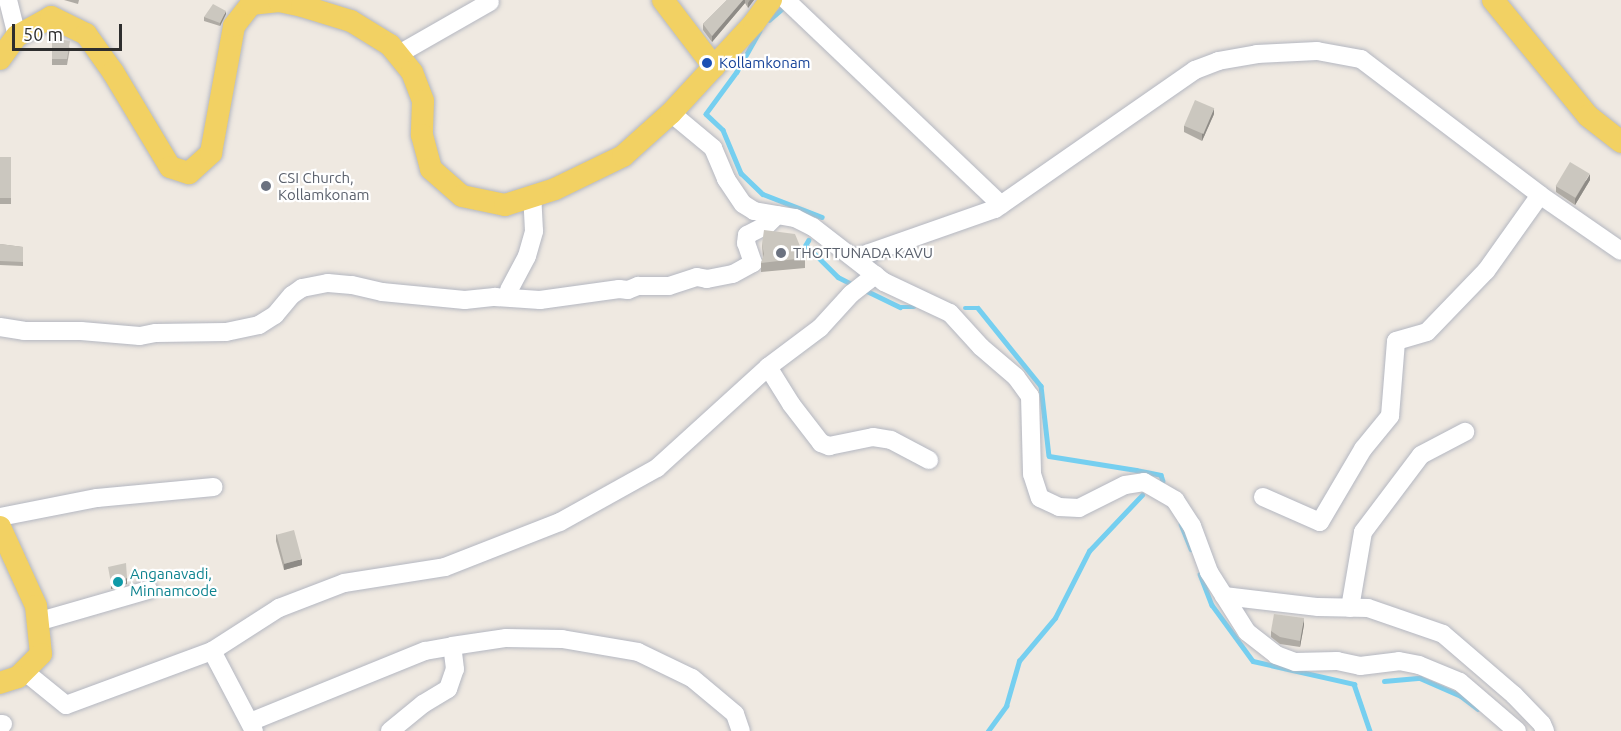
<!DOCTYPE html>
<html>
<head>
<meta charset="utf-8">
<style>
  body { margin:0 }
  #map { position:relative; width:1621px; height:731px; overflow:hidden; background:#efe9e1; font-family:Ubuntu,sans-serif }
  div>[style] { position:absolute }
  .stream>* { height:4.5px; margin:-2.25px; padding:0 2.25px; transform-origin:2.25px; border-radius:2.25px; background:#75cff0 }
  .roads { filter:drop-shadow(0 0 2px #b4b7c1) drop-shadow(0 0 2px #b4b7c1) }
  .minor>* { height:18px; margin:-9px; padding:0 9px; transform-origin:9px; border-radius:9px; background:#fff }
  .major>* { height:22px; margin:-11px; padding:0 11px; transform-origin:11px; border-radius:11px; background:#f2d163 }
  .wall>* { inset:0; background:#afaba4; transform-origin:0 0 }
  .shaded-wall>* { inset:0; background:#8e8b86 }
  .building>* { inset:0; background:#cbc7bf; transform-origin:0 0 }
  .dots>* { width:16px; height:16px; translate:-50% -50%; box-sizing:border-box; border:3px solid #fff; border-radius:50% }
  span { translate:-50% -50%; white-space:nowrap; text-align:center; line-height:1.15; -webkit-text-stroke:4.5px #fff; paint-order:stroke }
  .transit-label { font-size:15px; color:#164399 }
  .left { translate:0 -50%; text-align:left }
  .worship-label { font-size:15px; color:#5b616d }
  .culture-label { font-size:15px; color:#0d838f }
  .scale { position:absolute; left:12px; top:24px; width:110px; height:27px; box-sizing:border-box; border:3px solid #2e2e2e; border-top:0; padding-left:8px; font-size:18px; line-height:21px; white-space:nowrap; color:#2e2e2e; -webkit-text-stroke:4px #fff; paint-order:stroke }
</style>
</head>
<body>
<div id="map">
  <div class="stream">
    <div style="left:769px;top:20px;width:21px;rotate:-41deg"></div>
    <div style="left:760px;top:31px;width:47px;rotate:119.3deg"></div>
    <div style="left:737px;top:72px;width:52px;rotate:126.4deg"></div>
    <div style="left:706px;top:114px;width:23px;rotate:43deg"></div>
    <div style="left:723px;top:130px;width:47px;rotate:67.3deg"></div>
    <div style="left:741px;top:173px;width:30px;rotate:44deg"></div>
    <div style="left:763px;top:194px;width:63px;rotate:21.3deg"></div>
    <div style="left:809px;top:240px;width:6px;rotate:121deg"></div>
    <div style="left:806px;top:245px;width:45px;rotate:45deg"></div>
    <div style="left:838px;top:277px;width:18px;rotate:27deg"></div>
    <div style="left:865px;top:290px;width:39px;rotate:26deg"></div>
    <div style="left:900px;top:307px;width:14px"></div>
    <div style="left:965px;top:308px;width:13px"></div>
    <div style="left:978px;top:308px;width:100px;rotate:51.1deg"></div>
    <div style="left:1041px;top:386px;width:70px;rotate:83.5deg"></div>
    <div style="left:1049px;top:456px;width:88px;rotate:9.1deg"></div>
    <div style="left:1136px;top:470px;width:25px;rotate:11deg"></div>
    <div style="left:1161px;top:475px;width:6px;rotate:72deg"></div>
    <div style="left:1181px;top:524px;width:27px;rotate:68deg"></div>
    <div style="left:1200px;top:574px;width:33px;rotate:69deg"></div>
    <div style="left:1212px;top:605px;width:69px;rotate:53.8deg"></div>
    <div style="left:1253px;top:661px;width:104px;rotate:12.8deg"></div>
    <div style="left:1354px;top:684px;width:50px;rotate:71.2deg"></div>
    <div style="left:1384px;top:681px;width:36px;rotate:-5deg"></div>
    <div style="left:1420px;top:678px;width:45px;rotate:23.7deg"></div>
    <div style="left:1461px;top:696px;width:21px;rotate:37deg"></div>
    <div style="left:988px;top:731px;width:31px;rotate:-54deg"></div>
    <div style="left:1006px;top:706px;width:47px;rotate:-73.9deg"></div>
    <div style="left:1019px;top:661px;width:56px;rotate:-50.1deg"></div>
    <div style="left:1055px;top:618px;width:75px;rotate:-63.1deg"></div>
    <div style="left:1089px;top:551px;width:77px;rotate:-46.6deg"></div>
  </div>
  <div class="roads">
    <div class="minor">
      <div style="left:8px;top:0;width:37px;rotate:76deg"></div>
      <div style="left:786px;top:0;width:297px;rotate:43.6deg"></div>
      <div style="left:397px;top:55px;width:107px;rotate:-29.7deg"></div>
      <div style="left:671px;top:113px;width:55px;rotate:39.8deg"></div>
      <div style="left:713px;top:148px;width:34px;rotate:67deg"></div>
      <div style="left:726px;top:179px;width:30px;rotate:56deg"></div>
      <div style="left:743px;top:204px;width:13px;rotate:32deg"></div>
      <div style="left:754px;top:211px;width:42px;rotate:9.7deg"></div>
      <div style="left:795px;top:218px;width:20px;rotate:27deg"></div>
      <div style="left:813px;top:227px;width:90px;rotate:37.8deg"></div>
      <div style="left:884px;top:282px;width:73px;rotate:25.2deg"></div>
      <div style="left:950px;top:313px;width:46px;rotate:47.6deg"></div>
      <div style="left:981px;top:347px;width:46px;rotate:40.6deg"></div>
      <div style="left:1016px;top:377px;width:24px;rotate:54deg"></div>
      <div style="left:1030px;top:396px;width:78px;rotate:88.5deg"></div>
      <div style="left:1032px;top:474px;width:25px;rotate:72deg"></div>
      <div style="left:1040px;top:498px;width:21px;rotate:25deg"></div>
      <div style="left:1059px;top:507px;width:20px;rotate:3deg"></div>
      <div style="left:1079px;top:508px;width:51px;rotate:-26.6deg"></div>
      <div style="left:1125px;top:485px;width:19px;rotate:-9deg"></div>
      <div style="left:1144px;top:482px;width:36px;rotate:30deg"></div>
      <div style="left:1175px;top:500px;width:31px;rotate:57deg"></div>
      <div style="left:1192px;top:526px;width:49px;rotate:69.7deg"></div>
      <div style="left:1209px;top:572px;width:71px;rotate:57.7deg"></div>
      <div style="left:1247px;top:632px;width:37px;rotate:38deg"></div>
      <div style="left:1276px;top:655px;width:20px;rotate:20deg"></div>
      <div style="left:1295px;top:662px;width:42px;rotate:-1.4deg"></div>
      <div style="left:1337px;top:661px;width:24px;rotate:12deg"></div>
      <div style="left:1360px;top:666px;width:39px;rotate:-7deg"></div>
      <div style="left:1399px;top:661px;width:20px;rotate:11deg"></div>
      <div style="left:1419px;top:665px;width:44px;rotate:22.5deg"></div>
      <div style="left:1460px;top:682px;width:75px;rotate:40.7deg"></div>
      <div style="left:855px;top:258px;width:148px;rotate:-19.3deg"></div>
      <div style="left:995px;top:209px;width:244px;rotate:-34.8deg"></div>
      <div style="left:1195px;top:70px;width:25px;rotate:-21deg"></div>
      <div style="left:1218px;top:61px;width:40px;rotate:-10deg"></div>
      <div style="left:1257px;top:54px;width:60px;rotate:-2.9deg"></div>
      <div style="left:1317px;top:51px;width:45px;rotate:10.3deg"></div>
      <div style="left:1361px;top:59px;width:225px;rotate:37.2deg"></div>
      <div style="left:1540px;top:195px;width:98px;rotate:34.7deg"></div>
      <div style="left:509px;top:290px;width:38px;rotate:-62deg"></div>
      <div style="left:527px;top:256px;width:26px;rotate:-74deg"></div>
      <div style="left:534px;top:231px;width:35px;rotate:-93deg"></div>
      <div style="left:0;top:327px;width:24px;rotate:9deg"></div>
      <div style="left:24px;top:331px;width:57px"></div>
      <div style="left:81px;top:331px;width:59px;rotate:4.8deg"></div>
      <div style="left:140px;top:336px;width:16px;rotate:-11deg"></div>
      <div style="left:156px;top:333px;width:70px;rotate:-0.8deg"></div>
      <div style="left:226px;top:332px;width:34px;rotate:-12deg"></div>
      <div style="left:259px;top:325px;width:19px;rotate:-32deg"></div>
      <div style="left:275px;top:315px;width:26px;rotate:-50deg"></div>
      <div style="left:292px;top:295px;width:12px;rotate:-35deg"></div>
      <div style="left:302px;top:288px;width:26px;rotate:-11deg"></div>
      <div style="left:328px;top:283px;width:24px;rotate:5deg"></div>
      <div style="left:352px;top:285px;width:31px;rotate:13deg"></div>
      <div style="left:382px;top:292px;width:83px;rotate:5.5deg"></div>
      <div style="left:465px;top:300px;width:30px;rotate:-6deg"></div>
      <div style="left:495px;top:297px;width:45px;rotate:3.8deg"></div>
      <div style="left:540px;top:300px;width:80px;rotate:-7.9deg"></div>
      <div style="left:619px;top:289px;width:9px;rotate:6deg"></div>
      <div style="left:628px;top:290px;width:11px;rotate:-22deg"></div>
      <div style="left:638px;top:286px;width:31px"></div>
      <div style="left:669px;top:286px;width:29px;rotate:-18deg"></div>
      <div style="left:697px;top:277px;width:10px;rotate:11deg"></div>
      <div style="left:707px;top:279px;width:26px;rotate:-11deg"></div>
      <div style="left:733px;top:274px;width:23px;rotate:-29deg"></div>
      <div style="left:753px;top:263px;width:21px;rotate:-109deg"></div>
      <div style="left:746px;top:243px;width:8px;rotate:-83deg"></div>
      <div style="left:747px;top:235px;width:22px;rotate:-27deg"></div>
      <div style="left:767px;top:225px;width:14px;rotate:-45deg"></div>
      <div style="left:768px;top:367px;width:44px;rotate:58.1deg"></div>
      <div style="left:791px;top:404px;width:49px;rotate:52.4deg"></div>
      <div style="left:821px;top:443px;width:9px;rotate:21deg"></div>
      <div style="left:829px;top:446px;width:45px;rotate:-11.6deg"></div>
      <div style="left:873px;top:437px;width:18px;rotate:9deg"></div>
      <div style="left:891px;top:440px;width:43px;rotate:27.8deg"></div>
      <div style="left:1263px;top:497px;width:62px;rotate:23.7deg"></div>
      <div style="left:1320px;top:522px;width:85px;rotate:-59.5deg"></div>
      <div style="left:1363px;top:449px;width:43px;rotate:-50.7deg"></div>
      <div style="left:1390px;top:416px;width:75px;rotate:-85.4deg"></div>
      <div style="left:1396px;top:341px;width:32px;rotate:-16deg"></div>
      <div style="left:1427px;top:332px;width:85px;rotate:-46deg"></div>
      <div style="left:1486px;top:271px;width:93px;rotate:-54.6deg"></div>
      <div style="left:0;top:517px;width:99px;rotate:-11.1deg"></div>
      <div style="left:97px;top:498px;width:117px;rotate:-5.4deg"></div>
      <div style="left:1224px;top:596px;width:95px;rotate:6.7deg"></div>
      <div style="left:1318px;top:607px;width:50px;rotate:1.1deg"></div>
      <div style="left:1368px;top:608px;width:79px;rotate:19.1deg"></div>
      <div style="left:1443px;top:634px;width:94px;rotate:40.7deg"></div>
      <div style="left:1514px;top:695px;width:40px;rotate:46deg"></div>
      <div style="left:1542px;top:724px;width:8px;rotate:67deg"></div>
      <div style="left:1350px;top:608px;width:77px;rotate:-80.3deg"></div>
      <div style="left:1363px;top:532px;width:96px;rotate:-53deg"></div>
      <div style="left:1421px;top:455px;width:50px;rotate:-27.6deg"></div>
      <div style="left:37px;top:622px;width:116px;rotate:-16.1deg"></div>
      <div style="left:212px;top:651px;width:90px;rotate:62.3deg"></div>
      <div style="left:24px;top:671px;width:54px;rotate:39deg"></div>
      <div style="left:66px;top:705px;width:156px;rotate:-20.3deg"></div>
      <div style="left:212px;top:651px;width:80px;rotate:-32.7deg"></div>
      <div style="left:279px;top:608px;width:70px;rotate:-21deg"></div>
      <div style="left:344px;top:583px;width:102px;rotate:-9deg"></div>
      <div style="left:445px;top:567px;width:123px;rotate:-21.4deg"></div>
      <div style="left:560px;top:522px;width:111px;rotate:-29.1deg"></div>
      <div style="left:657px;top:468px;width:150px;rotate:-42.3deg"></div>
      <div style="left:768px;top:367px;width:65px;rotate:-36.9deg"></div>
      <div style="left:820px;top:328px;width:46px;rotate:-47.6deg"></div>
      <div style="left:851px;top:294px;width:31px;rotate:-38deg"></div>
      <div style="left:250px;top:722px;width:189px;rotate:-22.1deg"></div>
      <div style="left:425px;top:651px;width:27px;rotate:-10deg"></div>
      <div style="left:0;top:724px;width:3px"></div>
      <div style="left:390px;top:731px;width:43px;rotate:-39.3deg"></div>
      <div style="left:423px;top:704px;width:29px;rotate:-31deg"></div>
      <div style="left:448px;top:689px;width:21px;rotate:-71deg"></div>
      <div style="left:455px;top:669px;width:23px;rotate:-97deg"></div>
      <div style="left:452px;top:646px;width:55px;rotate:-8.4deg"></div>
      <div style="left:506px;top:638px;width:56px;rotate:1deg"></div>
      <div style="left:562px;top:639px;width:77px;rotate:9.7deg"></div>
      <div style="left:638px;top:652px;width:60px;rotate:25.7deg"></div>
      <div style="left:692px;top:678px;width:56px;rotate:39.9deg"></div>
      <div style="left:735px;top:714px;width:18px;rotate:71deg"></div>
    </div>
    <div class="major">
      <div style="left:663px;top:0;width:84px;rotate:52.7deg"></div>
      <div style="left:1493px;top:0;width:150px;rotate:50.7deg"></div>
      <div style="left:1588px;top:116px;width:42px;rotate:38.2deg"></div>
      <div style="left:0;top:59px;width:29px;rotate:-54deg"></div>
      <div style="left:17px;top:36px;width:39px;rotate:-29deg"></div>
      <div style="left:51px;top:17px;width:39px;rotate:26deg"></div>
      <div style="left:86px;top:34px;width:47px;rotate:54.6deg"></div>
      <div style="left:113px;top:72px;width:111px;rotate:59deg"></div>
      <div style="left:170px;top:167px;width:20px;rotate:18deg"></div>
      <div style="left:189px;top:173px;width:30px;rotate:-42deg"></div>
      <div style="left:211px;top:153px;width:129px;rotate:-79.7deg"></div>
      <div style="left:234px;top:26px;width:28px;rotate:-52deg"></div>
      <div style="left:251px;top:4px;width:28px;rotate:-6deg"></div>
      <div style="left:279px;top:1px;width:24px;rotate:12deg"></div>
      <div style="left:302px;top:6px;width:51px;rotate:17deg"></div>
      <div style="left:351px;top:21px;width:46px;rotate:31.6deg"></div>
      <div style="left:390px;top:45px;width:35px;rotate:51deg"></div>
      <div style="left:412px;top:72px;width:31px;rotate:69deg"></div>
      <div style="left:423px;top:101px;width:34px;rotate:92deg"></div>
      <div style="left:422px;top:135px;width:35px;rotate:75deg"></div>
      <div style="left:431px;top:169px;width:41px;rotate:41.1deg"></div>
      <div style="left:462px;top:196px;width:44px;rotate:11.8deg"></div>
      <div style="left:505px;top:205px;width:52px;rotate:-17.7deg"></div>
      <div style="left:555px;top:189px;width:76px;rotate:-25.9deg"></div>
      <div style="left:623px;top:156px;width:64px;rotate:-41.9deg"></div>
      <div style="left:671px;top:113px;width:122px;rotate:-47.3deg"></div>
      <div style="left:754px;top:23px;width:29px;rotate:-54deg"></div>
      <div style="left:0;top:527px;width:87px;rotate:65.5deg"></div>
      <div style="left:36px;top:606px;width:48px;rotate:84.1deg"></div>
      <div style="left:41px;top:654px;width:33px;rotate:135deg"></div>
      <div style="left:18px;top:677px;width:19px;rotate:162deg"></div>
    </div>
  </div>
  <div class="wall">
    <div style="clip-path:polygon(64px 0,79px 0,78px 4px)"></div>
    <div style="clip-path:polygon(727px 0,754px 0,748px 8px,745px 3px,712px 42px,703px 30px,703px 24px)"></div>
    <div style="clip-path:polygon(226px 14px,220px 26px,204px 21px,204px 17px)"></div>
    <div style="clip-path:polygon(52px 38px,70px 48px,67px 65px,52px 65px)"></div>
    <div style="clip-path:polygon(1214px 114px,1202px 141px,1184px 132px,1184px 126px)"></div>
    <div style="left:0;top:157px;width:11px;height:47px"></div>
    <div style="clip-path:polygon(1590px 180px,1575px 205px,1556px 192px,1556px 186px)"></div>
    <div style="clip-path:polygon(0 244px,23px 247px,23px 266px,0 265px)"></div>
    <div style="clip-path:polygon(762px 244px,805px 258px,805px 268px,761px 272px,761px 263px,763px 258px)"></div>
    <div style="clip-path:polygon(276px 534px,302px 565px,284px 570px,276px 541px)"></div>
    <div style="clip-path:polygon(1304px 625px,1300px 647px,1280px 644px,1271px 637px,1271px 631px)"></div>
  </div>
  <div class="shaded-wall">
    <div style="clip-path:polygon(743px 0,745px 0,745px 3px,712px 42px,712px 36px)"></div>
    <div style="clip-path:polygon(750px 0,754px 0,748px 8px,748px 3px)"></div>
    <div style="clip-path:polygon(226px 11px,226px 14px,220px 26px,220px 23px)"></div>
    <div style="clip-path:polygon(1214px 108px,1214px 114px,1202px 141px,1202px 134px)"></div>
    <div style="clip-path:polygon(1590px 174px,1590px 180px,1575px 205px,1575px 199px)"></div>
    <div style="clip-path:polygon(302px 559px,302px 565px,284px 570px,284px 564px)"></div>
    <div style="clip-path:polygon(127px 578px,127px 584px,111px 589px,111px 583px)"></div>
    <div style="clip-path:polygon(1304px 618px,1304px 625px,1300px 647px,1300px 641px)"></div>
  </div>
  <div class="building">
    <div style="clip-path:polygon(727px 0,743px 0,712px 36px,703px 24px)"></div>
    <div style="clip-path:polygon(213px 4px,226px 11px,220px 23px,204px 17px)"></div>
    <div style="clip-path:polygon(52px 38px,70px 41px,67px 59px,52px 59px)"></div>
    <div style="left:1195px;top:100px;width:21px;height:28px;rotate:23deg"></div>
    <div style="left:0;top:157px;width:11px;height:41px"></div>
    <div style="left:1570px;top:162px;width:23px;height:28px;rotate:31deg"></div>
    <div style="clip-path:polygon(764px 230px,795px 234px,805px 258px,761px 263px,764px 254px,762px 244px)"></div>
    <div style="clip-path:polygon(0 244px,23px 247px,23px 262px,0 261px)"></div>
    <div style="left:294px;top:530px;width:30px;height:18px;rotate:75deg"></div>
    <div style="clip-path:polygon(126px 563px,127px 578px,111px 583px,108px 567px)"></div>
    <div style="clip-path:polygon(1274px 614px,1304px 618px,1300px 641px,1280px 637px,1271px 631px)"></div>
  </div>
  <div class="dots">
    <div style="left:707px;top:63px;background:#1a4fb4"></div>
    <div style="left:266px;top:186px;background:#6b7280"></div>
    <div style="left:781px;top:253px;background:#6b7280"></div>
    <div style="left:118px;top:582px;background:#0f9aa8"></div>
  </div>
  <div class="transit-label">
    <span class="left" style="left:719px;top:63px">Kollamkonam</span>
  </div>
  <div class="worship-label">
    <span class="left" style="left:278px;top:186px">CSI Church,<br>Kollamkonam</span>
    <span class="left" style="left:793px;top:253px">THOTTUNADA KAVU</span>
  </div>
  <div class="culture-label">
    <span class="left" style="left:130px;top:582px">Anganavadi,<br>Minnamcode</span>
  </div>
  <div class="scale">50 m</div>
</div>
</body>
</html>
